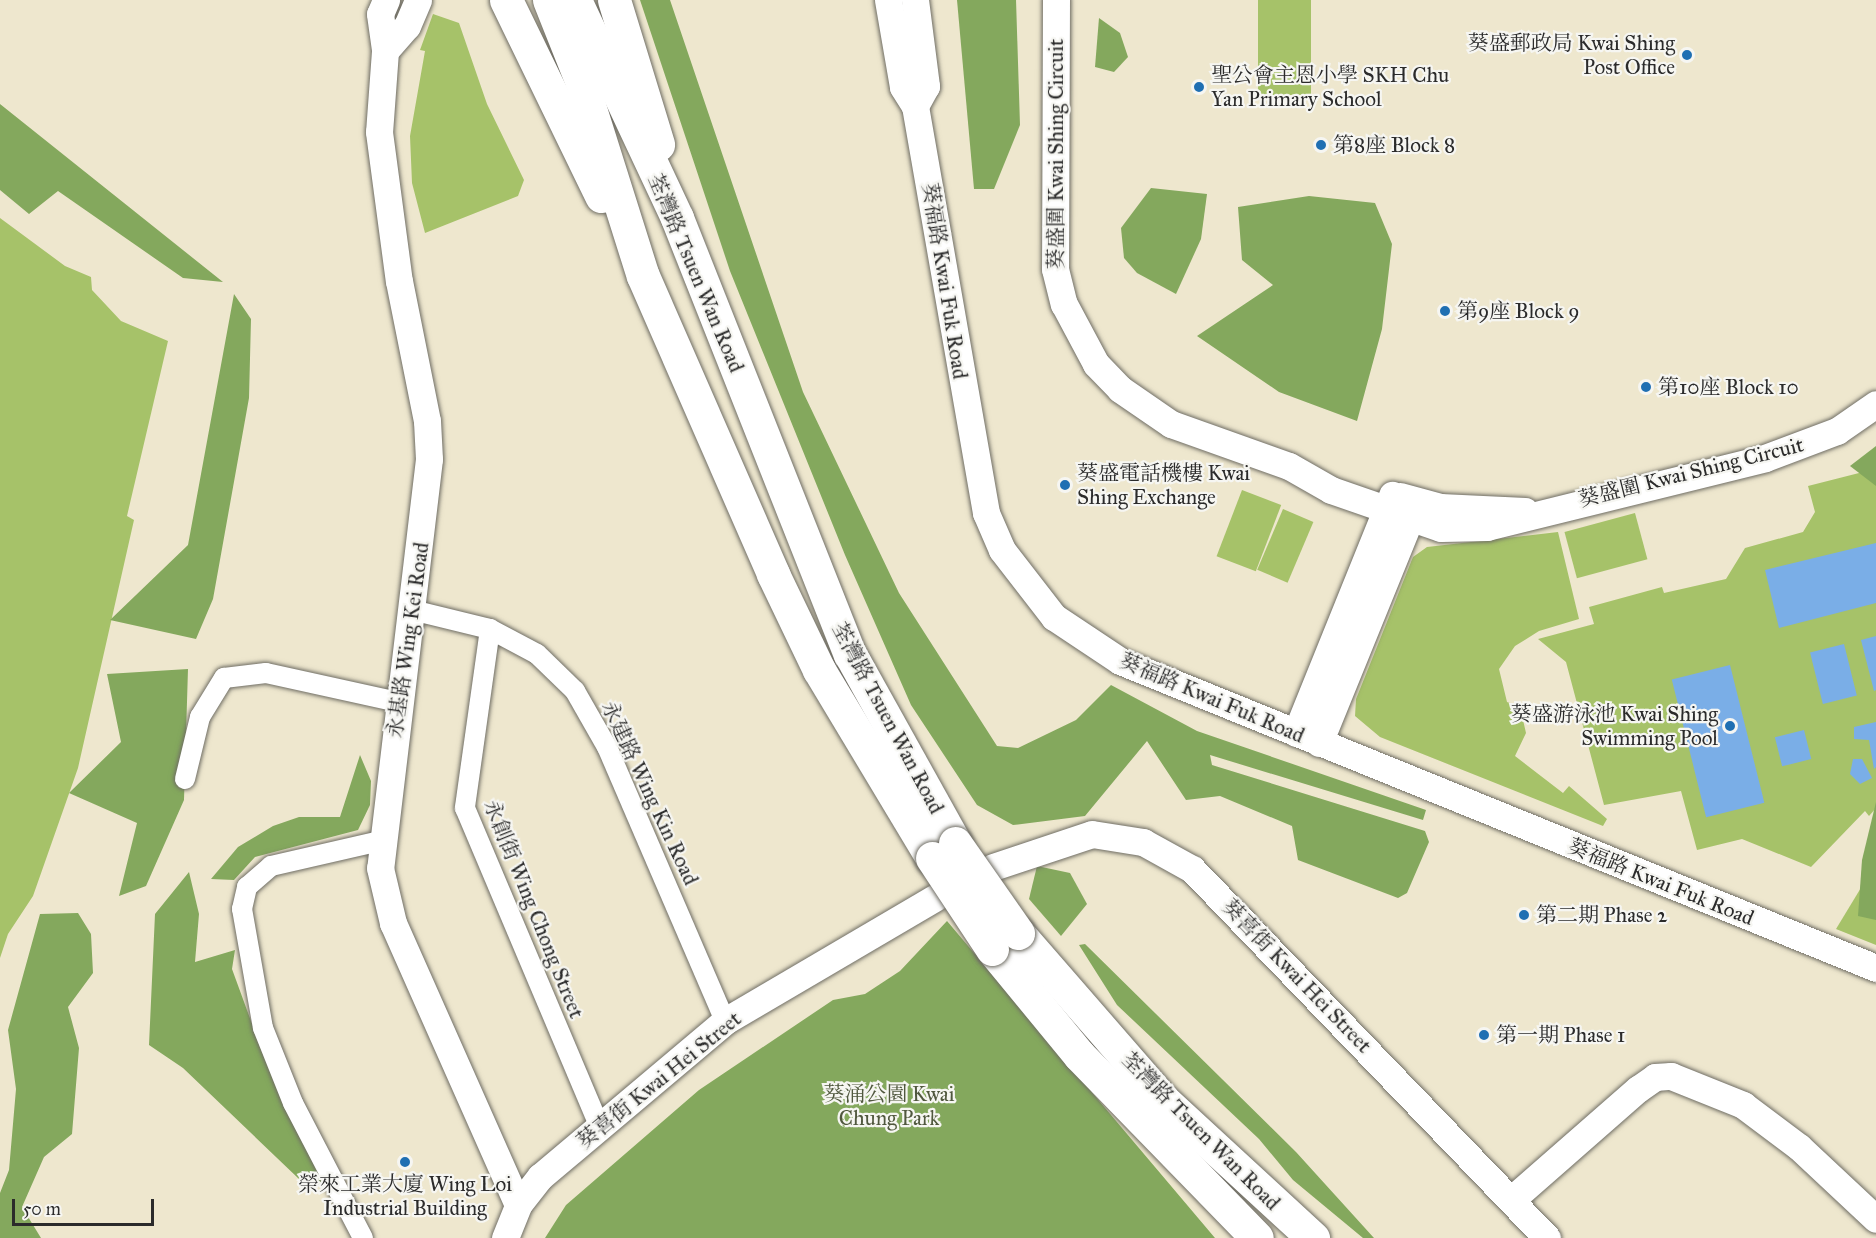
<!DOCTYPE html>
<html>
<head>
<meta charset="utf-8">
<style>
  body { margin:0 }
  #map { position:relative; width:1876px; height:1238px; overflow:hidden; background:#eee7ce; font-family:"IM FELL Great Primer","Noto Serif TC",serif }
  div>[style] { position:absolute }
  .green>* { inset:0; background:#a6c269; transform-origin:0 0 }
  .forest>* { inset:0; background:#84a85d }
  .water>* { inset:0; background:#7aaee7; transform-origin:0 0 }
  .roads { filter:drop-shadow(0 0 2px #6f6d64) drop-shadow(0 0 2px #6f6d64) }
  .street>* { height:20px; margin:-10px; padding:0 10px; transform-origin:10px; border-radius:10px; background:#fff }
  .secondary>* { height:27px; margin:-13.5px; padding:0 13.5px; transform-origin:13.5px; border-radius:13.5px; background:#fff }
  .highway>* { height:33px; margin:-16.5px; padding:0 16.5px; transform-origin:16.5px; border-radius:16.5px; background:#fff }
  .bridges { filter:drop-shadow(0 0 2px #6f6d64) drop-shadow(0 0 2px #6f6d64) }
  .highway-bridge>* { height:33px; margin:-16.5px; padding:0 16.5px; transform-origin:16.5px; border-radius:16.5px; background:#fff }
  .dots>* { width:16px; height:16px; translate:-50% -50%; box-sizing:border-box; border:3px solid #f6f6f2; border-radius:50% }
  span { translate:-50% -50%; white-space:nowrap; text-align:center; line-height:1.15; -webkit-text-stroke:4.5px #f6f6f2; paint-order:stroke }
  .poi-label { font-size:21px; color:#2b2b2b }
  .right { translate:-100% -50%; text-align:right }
  .left { translate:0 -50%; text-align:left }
  .street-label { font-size:21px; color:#2b2b2b }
  .park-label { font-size:21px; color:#50583e }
  .scale { position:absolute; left:12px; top:1199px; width:142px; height:27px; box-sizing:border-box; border:3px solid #2b2b2b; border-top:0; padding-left:8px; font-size:18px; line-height:21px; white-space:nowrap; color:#2b2b2b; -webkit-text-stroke:4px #f6f6f2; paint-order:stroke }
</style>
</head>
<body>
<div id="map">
  <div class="green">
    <div style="left:1258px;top:0;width:53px;height:95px"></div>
    <div style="clip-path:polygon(433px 14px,459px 23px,487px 104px,524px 180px,518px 196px,425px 233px,412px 183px,410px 136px,425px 51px,420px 50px)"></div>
    <div style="clip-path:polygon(0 218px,65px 266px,91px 277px,92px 290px,121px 321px,168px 341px,127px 516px,134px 520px,78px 768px,33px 896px,8px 934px,0 958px)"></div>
    <div style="clip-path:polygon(1863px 472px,1876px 485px,1876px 808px,1869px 816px,1865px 811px,1811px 867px,1742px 839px,1697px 850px,1681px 791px,1604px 805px,1566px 662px,1538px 639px,1594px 624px,1589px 607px,1662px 587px,1664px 593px,1726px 579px,1745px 548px,1803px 532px,1815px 512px,1808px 486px)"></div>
    <div style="left:1242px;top:490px;width:42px;height:71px;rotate:21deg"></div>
    <div style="left:1283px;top:509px;width:33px;height:66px;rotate:23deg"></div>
    <div style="left:1635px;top:513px;width:48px;height:73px;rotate:75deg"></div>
    <div style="clip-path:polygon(1558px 532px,1579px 619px,1539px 631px,1515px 646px,1499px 669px,1507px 702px,1520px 707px,1526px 733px,1515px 756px,1563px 793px,1569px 786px,1607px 819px,1603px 826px,1380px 737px,1355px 716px,1356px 699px,1413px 557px,1427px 547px)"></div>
    <div style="clip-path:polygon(1876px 863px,1876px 945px,1836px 929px)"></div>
  </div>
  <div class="forest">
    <div style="clip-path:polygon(640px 0,670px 0,803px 392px,899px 593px,997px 746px,1018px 748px,1076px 720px,1111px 685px,1197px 731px,1426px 810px,1423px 820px,1210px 755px,1212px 765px,1425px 831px,1429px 842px,1407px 893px,1398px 898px,1298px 860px,1292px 826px,1220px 796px,1186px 800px,1147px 741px,1085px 816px,1013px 825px,977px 805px,911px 705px,845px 555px,730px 271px)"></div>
    <div style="clip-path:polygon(957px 0,1016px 0,1020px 125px,994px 189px,974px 189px)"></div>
    <div style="clip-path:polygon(1099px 18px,1120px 33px,1128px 57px,1114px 72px,1095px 67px)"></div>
    <div style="clip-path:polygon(0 104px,223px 282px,183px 278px,58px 191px,29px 214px,0 190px)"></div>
    <div style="clip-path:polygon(1151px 188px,1207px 194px,1201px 239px,1176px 294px,1137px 273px,1124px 258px,1121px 228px)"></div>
    <div style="clip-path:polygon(1309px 196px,1375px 203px,1392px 244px,1382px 329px,1357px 421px,1279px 392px,1197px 336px,1273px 285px,1242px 260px,1238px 207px)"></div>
    <div style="clip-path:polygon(234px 294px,251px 319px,249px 398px,213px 599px,196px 639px,110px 620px,188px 545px)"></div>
    <div style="clip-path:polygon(1876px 446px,1876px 486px,1850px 466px)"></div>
    <div style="clip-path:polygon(188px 669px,184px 800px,146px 886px,119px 896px,137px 823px,69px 793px,121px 742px,107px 674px)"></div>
    <div style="clip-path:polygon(360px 755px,371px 781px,370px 805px,358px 830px,255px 857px,234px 880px,211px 879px,238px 847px,273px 826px,299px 817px,340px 817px)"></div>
    <div style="clip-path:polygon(1876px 802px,1876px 920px,1858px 916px,1862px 860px)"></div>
    <div style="clip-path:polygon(1037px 866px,1070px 873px,1087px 904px,1061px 936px,1029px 899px)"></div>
    <div style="clip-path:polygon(189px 872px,199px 914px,195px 962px,235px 950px,232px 969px,255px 1032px,324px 1186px,299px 1179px,183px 1068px,149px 1045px,155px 914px)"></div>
    <div style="clip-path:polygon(78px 913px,91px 934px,93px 973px,68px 1007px,79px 1048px,72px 1134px,44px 1157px,22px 1207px,41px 1238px,0 1238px,0 1193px,9px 1170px,16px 1089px,8px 1030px,40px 914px)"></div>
    <div style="clip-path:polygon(947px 921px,1215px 1238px,545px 1238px,566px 1205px,699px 1090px,833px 1000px,865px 994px,900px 971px)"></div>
    <div style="clip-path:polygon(1085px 944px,1296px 1152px,1374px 1238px,1363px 1238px,1293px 1180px,1259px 1139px,1117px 1005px,1079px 945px)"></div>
  </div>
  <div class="water">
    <div style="clip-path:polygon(1876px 543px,1876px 603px,1779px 628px,1765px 570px)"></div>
    <div style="clip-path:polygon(1876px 636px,1876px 690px,1874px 691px,1861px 640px)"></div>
    <div style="left:1844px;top:644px;width:53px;height:35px;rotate:76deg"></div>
    <div style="left:1730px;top:665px;width:142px;height:60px;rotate:76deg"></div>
    <div style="clip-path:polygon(1876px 722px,1876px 767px,1874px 769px,1869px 740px,1854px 739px,1854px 727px)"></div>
    <div style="left:1804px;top:730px;width:30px;height:30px;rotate:76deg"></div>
    <div style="clip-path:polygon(1853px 759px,1862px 759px,1872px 778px,1860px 784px,1850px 774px)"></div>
  </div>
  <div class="roads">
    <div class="street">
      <div style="left:412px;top:610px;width:80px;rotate:13.7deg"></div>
      <div style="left:490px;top:629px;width:53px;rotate:28deg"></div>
      <div style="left:537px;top:654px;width:53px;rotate:44.2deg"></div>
      <div style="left:575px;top:691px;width:64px;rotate:60.3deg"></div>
      <div style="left:607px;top:747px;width:298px;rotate:66.7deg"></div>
      <div style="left:490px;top:629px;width:181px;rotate:98deg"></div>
      <div style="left:465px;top:808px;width:347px;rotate:67.1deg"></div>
      <div style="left:185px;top:779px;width:64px;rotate:-76.4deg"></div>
      <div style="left:200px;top:717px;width:46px;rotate:-58.4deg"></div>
      <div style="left:224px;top:678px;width:42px;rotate:-6.8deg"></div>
      <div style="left:266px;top:673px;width:135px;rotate:12.4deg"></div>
      <div style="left:363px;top:1238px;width:152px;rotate:-117.4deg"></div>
      <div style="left:293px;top:1103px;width:81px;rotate:-111.8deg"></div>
      <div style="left:263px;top:1028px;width:121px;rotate:-100deg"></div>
      <div style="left:242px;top:909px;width:23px;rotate:-77deg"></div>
      <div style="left:247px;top:887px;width:32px;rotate:-41deg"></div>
      <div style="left:271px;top:866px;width:112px;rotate:-12.9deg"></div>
    </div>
    <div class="secondary">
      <div style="left:386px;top:0;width:15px;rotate:113deg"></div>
      <div style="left:380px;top:14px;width:37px;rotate:82deg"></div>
      <div style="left:385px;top:51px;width:81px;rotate:94.2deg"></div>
      <div style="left:379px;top:132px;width:150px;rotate:82.4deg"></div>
      <div style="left:399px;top:281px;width:143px;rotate:78.7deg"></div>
      <div style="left:427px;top:421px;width:38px;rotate:87deg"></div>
      <div style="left:429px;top:459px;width:412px;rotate:96.8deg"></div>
      <div style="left:380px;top:868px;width:57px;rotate:76.7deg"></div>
      <div style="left:393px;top:923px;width:308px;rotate:66.1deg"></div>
      <div style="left:888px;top:0;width:88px;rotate:80.2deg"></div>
      <div style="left:903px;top:87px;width:22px;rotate:58deg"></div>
      <div style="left:915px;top:106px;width:413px;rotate:80.1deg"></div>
      <div style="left:986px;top:513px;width:40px;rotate:66.6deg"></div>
      <div style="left:1002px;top:550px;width:85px;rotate:52.2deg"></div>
      <div style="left:1054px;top:617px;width:79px;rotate:33.7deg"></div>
      <div style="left:1120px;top:661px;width:816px;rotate:22.1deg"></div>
      <div style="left:915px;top:0;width:87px;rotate:82.7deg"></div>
      <div style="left:926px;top:86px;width:23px;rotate:119deg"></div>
      <div style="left:1056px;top:0;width:269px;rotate:90.2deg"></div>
      <div style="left:1055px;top:269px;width:36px;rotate:76deg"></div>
      <div style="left:1064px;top:304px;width:68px;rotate:61.9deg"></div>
      <div style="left:1096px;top:364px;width:35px;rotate:46deg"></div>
      <div style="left:1120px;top:389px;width:62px;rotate:34.5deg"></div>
      <div style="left:1171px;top:424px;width:125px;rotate:19.6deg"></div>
      <div style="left:1289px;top:466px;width:48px;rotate:29.7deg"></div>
      <div style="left:1331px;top:490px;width:116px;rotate:19.1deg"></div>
      <div style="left:1441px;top:528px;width:46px;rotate:-1.2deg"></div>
      <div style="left:1487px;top:527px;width:286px;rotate:-13.9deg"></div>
      <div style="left:1765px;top:458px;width:77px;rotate:-20.6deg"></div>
      <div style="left:1837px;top:431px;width:47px;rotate:-34.7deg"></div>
      <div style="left:385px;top:51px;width:33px;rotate:-49deg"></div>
      <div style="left:407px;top:26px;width:28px;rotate:-67deg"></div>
      <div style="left:1400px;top:496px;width:41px;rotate:15.4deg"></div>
      <div style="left:1440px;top:507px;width:85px;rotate:2.7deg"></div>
      <div style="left:1296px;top:733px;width:257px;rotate:-68deg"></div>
      <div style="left:1319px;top:743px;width:260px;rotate:-67.9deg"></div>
      <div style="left:993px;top:867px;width:104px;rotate:-18.4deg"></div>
      <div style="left:1092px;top:834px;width:52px;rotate:8.9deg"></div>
      <div style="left:1143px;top:842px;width:56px;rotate:28.9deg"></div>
      <div style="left:1192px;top:869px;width:512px;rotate:46.11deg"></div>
      <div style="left:1511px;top:1200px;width:169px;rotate:-41.2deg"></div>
      <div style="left:1638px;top:1089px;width:21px;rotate:-35deg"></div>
      <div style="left:1655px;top:1077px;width:16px;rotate:-4deg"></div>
      <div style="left:1671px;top:1076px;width:78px;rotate:21.9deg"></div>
      <div style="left:1743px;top:1105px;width:70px;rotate:36.9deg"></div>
      <div style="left:1799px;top:1147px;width:105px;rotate:43.1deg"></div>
      <div style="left:505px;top:1238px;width:35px;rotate:-68deg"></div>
      <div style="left:518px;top:1205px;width:36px;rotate:-52deg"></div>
      <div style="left:540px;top:1177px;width:242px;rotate:-40.1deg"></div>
      <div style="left:725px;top:1021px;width:243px;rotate:-30.4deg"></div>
    </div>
    <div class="highway">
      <div style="left:506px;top:0;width:218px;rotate:64.1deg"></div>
      <div style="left:549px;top:0;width:89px;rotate:68.3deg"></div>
      <div style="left:582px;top:83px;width:202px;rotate:72.5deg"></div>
      <div style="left:643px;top:276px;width:325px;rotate:66.4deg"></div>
      <div style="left:773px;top:574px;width:106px;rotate:64.4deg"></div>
      <div style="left:819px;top:670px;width:219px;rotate:59deg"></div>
      <div style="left:575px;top:0;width:241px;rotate:64.9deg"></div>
      <div style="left:677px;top:218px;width:469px;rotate:68.4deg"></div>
      <div style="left:850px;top:654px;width:216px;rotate:60.9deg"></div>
      <div style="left:614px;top:0;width:151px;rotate:73deg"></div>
      <div style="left:1018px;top:933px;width:221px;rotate:49deg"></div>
      <div style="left:1163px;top:1100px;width:204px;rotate:42.6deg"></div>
      <div style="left:992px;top:949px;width:137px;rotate:50.6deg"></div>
      <div style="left:1079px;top:1055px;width:255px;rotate:45.8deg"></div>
    </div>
  </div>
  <div class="bridges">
    <div class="highway-bridge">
      <div style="left:955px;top:843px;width:110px;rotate:55deg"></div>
      <div style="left:932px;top:858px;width:109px;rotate:56.6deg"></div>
    </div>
  </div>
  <div class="dots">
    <div style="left:1687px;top:55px;background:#1f6fb2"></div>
    <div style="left:1199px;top:87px;background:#1f6fb2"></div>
    <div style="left:1321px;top:145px;background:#1f6fb2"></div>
    <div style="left:1445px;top:311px;background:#1f6fb2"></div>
    <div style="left:1646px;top:387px;background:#1f6fb2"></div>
    <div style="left:1065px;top:485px;background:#1f6fb2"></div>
    <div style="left:1730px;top:726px;background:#1f6fb2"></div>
    <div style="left:1524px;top:915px;background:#1f6fb2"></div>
    <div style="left:1484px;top:1035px;background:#1f6fb2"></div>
    <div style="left:405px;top:1162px;background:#1f6fb2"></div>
  </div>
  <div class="poi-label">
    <span class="right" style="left:1675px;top:55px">葵盛郵政局 Kwai Shing<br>Post Office</span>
    <span class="left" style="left:1211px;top:87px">聖公會主恩小學 SKH Chu<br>Yan Primary School</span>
    <span class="left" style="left:1333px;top:145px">第8座 Block 8</span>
    <span class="left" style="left:1457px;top:311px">第9座 Block 9</span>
    <span class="left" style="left:1658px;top:387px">第10座 Block 10</span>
    <span class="left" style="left:1077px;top:485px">葵盛電話機樓 Kwai<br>Shing Exchange</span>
    <span class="right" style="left:1718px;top:726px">葵盛游泳池 Kwai Shing<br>Swimming Pool</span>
    <span class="left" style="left:1536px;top:915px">第二期 Phase 2</span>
    <span class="left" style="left:1496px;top:1035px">第一期 Phase 1</span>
    <span style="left:405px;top:1196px">榮來工業大廈 Wing Loi<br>Industrial Building</span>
  </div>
  <div class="street-label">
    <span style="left:1056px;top:154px;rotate:-90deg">葵盛圍 Kwai Shing Circuit</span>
    <span style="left:696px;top:273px;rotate:67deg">荃灣路 Tsuen Wan Road</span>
    <span style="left:945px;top:281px;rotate:81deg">葵福路 Kwai Fuk Road</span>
    <span style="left:1691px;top:472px;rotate:-14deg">葵盛圍 Kwai Shing Circuit</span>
    <span style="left:408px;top:640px;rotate:-82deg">永基路 Wing Kei Road</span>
    <span style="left:1212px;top:698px;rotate:23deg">葵福路 Kwai Fuk Road</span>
    <span style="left:888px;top:718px;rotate:62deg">荃灣路 Tsuen Wan Road</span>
    <span style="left:650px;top:793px;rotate:65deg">永建路 Wing Kin Road</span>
    <span style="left:1661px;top:882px;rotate:22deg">葵福路 Kwai Fuk Road</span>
    <span style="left:534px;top:909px;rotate:68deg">永創街 Wing Chong Street</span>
    <span style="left:1297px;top:976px;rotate:46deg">葵喜街 Kwai Hei Street</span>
    <span style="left:659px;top:1080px;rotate:-39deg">葵喜街 Kwai Hei Street</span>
    <span style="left:1201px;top:1131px;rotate:45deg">荃灣路 Tsuen Wan Road</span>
  </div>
  <div class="park-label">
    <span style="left:889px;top:1106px">葵涌公園 Kwai<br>Chung Park</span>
  </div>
  <div class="scale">50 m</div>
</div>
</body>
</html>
